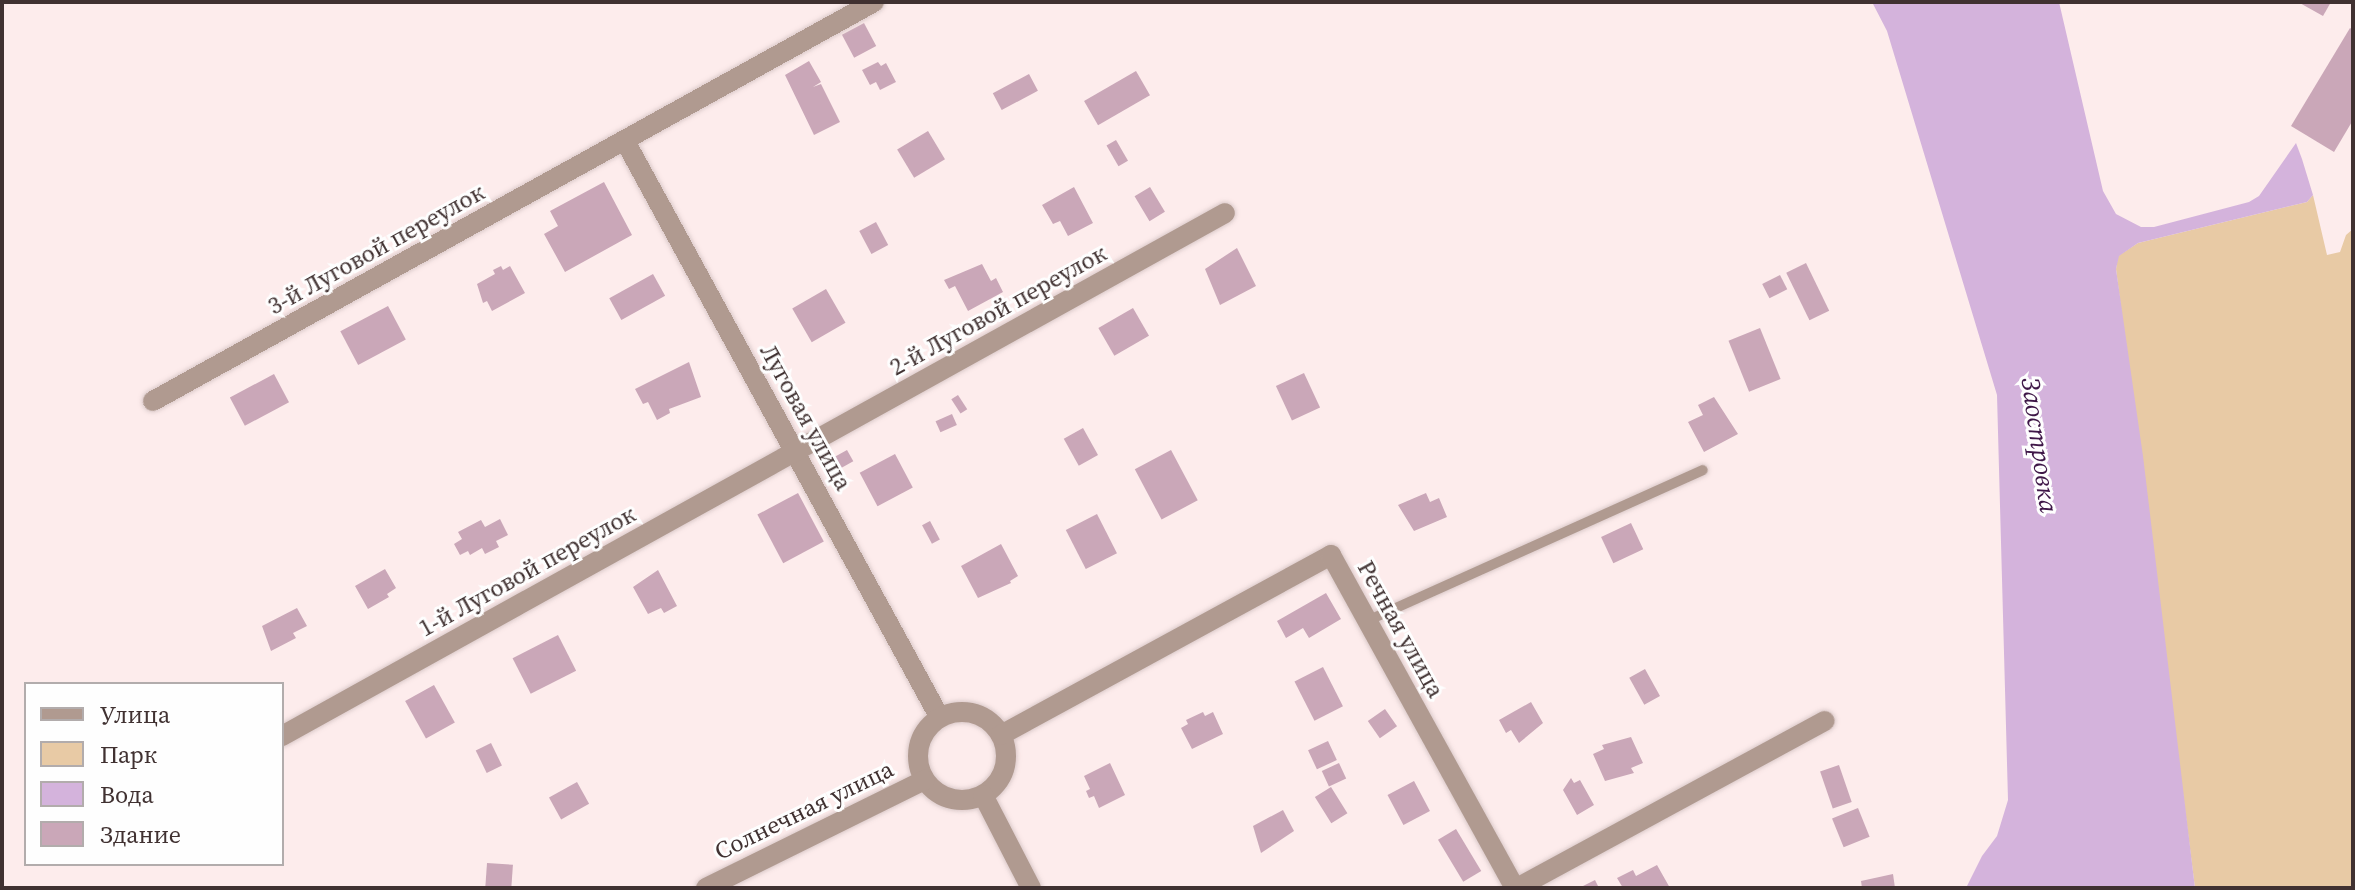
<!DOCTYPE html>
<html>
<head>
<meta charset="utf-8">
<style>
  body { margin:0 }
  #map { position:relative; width:2355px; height:890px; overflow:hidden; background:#fdecec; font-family:"Source Serif 4",serif }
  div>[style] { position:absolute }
  .green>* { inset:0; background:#e8caa5 }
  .water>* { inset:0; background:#d4b3dc }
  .building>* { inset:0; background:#caa7b8; transform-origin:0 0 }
  .roads { filter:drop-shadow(0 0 2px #dbcaca) drop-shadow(0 0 2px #dbcaca) }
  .service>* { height:10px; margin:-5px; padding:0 5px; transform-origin:5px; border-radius:5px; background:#b09a90 }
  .minor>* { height:20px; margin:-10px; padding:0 10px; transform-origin:10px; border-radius:10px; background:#b09a90 }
  .minor>.ring { margin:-10px; padding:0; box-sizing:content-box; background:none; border:20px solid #b09a90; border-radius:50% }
  span { translate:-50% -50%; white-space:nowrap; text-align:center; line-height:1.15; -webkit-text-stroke:6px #fefefe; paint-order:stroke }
  .street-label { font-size:24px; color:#403131 }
  .water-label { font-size:26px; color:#3e1647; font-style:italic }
  .frame { position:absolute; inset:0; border:4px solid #403131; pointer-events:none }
  .legend { position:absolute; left:24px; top:682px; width:260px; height:184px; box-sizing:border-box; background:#fefefe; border:2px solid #b2acac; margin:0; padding:10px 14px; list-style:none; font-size:24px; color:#403131 }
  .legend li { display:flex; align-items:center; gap:16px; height:40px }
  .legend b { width:40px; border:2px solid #b2acac }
</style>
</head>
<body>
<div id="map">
  <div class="green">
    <div style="clip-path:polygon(2313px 195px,2327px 255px,2340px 252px,2346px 235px,2353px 229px,2353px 888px,2195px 888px,2116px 269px,2118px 256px,2138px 243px,2307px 202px)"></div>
  </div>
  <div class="water">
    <div style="clip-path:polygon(1872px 2px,2059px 2px,2103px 191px,2116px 214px,2141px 227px,2154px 227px,2249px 202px,2259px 196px,2296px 143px,2302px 159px,2313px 195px,2307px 202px,2138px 243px,2119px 256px,2116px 269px,2143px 456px,2195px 888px,1966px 888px,1982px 856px,1997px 836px,2008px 800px,1997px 395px,1887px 31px)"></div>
  </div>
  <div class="building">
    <div style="clip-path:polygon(2298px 2px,2331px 2px,2323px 16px)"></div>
    <div style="left:864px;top:23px;width:26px;height:25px;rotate:62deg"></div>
    <div style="clip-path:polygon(2350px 28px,2353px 30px,2353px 120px,2334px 152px,2291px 126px)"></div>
    <div style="clip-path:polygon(809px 61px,821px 82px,813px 87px,821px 84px,840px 122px,814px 135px,785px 75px)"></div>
    <div style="clip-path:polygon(878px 62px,881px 66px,886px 63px,896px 82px,880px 90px,876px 82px,870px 85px,862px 70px)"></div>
    <div style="left:1136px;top:71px;width:28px;height:60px;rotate:60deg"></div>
    <div style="left:1029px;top:74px;width:19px;height:41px;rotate:62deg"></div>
    <div style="left:928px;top:131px;width:33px;height:36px;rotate:59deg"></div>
    <div style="left:1116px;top:140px;width:24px;height:11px;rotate:60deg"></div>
    <div style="clip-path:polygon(604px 182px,632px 235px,565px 272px,544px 234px,558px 226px,550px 211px)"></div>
    <div style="clip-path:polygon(1074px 187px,1093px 223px,1068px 236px,1060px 221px,1053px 224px,1042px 205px)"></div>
    <div style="left:1150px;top:187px;width:29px;height:18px;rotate:59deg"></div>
    <div style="left:876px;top:222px;width:26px;height:19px;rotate:62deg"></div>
    <div style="clip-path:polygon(1237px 248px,1256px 286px,1220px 305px,1205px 269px)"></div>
    <div style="left:1806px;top:263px;width:53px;height:22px;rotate:64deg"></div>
    <div style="clip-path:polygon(982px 264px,991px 281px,996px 278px,1003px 292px,968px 311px,955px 286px,949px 289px,944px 280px)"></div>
    <div style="clip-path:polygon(501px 266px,503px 270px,510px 266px,525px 293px,492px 311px,487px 301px,483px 303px,477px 284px,495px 274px,493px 270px)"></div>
    <div style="left:653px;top:274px;width:25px;height:50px;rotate:61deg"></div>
    <div style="left:1780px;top:275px;width:16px;height:20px;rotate:63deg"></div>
    <div style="left:826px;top:289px;width:39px;height:39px;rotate:60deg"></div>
    <div style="left:388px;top:306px;width:38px;height:54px;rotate:62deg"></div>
    <div style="left:1133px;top:308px;width:32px;height:40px;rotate:60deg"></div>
    <div style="left:1760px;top:328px;width:55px;height:34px;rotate:68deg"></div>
    <div style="clip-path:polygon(689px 362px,701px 397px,669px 409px,670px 413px,657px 420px,648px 402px,643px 404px,635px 389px)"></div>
    <div style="left:1304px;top:373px;width:38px;height:31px;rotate:65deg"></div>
    <div style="left:274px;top:374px;width:32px;height:50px;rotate:62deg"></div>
    <div style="left:958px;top:395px;width:17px;height:8px;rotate:57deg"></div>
    <div style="clip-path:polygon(1714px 397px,1738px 434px,1704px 452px,1688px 422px,1703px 415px,1698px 405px)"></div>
    <div style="left:952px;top:414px;width:12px;height:18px;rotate:66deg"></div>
    <div style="left:1083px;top:428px;width:31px;height:22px;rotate:61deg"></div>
    <div style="left:847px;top:450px;width:13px;height:17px;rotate:61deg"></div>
    <div style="left:1171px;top:450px;width:57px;height:41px;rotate:62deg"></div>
    <div style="left:895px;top:454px;width:38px;height:40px;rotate:62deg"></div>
    <div style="left:798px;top:493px;width:55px;height:46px;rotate:62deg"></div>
    <div style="clip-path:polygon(1426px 493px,1430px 502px,1439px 498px,1447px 517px,1414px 531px,1398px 505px)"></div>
    <div style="left:1097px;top:514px;width:44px;height:35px;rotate:63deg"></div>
    <div style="clip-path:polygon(500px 519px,508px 535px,496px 541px,499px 547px,485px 554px,482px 548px,470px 555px,468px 551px,460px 555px,454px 544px,462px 539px,458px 532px,481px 520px,485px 527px)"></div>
    <div style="left:930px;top:521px;width:21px;height:9px;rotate:62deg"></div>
    <div style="left:1631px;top:523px;width:29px;height:33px;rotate:65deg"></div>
    <div style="clip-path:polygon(1001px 544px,1018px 576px,1010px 581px,1011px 583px,978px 598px,961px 566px)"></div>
    <div style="clip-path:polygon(385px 569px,396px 588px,387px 594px,389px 597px,368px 609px,355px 586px)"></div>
    <div style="clip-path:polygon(658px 570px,677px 606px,664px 613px,661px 608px,648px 614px,633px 587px)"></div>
    <div style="clip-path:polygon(1326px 593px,1341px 619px,1309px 638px,1303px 628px,1286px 638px,1277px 621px)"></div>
    <div style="clip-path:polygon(297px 608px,307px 626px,293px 633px,296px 638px,271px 651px,262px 626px)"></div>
    <div style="left:558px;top:635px;width:40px;height:51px;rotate:63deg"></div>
    <div style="left:1323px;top:667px;width:44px;height:32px;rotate:63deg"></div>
    <div style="left:1645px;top:669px;width:31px;height:18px;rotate:61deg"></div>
    <div style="left:434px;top:685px;width:43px;height:33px;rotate:61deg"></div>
    <div style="clip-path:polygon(1531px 702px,1543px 723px,1519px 743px,1511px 730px,1506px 733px,1499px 720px)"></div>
    <div style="left:1385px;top:709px;width:21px;height:21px;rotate:55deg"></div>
    <div style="clip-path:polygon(1203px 712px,1205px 716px,1213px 712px,1223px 734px,1192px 749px,1181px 728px,1188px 724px,1186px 720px)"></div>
    <div style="clip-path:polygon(1631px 737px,1643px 763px,1631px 768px,1634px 773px,1605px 781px,1593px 754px,1604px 749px,1602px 745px)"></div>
    <div style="left:1328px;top:741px;width:21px;height:22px;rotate:65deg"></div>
    <div style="left:491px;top:743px;width:25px;height:17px;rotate:64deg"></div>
    <div style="clip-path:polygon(1110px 763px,1125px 795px,1099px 808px,1094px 796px,1089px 798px,1086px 791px,1090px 789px,1084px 776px)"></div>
    <div style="left:1339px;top:763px;width:17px;height:19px;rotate:65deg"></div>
    <div style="left:1839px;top:765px;width:39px;height:20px;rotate:71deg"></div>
    <div style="clip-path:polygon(1571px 778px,1574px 783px,1580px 780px,1594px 805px,1577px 815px,1563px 790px)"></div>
    <div style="left:1414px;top:781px;width:34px;height:30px;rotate:62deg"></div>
    <div style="left:577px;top:782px;width:25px;height:32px;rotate:61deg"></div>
    <div style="left:1331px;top:787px;width:31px;height:19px;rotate:58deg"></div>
    <div style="left:1858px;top:808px;width:31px;height:28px;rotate:68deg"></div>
    <div style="clip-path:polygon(1283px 810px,1294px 831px,1261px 853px,1253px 826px)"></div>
    <div style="left:1456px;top:829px;width:49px;height:21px;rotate:59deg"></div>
    <div style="left:487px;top:863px;width:26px;height:25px;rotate:4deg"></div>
    <div style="clip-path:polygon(1657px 865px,1670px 888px,1623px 888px,1617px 878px,1633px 870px,1636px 876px)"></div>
    <div style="clip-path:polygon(1893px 874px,1895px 888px,1862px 888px,1861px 881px)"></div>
    <div style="clip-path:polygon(1595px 880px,1599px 888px,1579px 888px)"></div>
  </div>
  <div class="roads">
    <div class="service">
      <div style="left:1367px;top:621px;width:368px;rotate:-24.2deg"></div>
    </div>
    <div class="minor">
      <div style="left:625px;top:141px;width:657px;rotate:61.37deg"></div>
      <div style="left:153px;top:401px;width:824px;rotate:-28.96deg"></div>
      <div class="ring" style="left:918px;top:712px;width:68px;height:68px"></div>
      <div style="left:1001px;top:735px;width:376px;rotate:-28.6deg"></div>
      <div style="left:1331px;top:555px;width:380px;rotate:61.1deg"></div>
      <div style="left:282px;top:736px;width:1078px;rotate:-29.01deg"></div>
      <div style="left:983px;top:795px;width:105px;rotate:62.7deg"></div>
      <div style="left:706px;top:888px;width:244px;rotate:-26.3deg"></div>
      <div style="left:1517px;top:888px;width:350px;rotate:-28.5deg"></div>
    </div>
  </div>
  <div class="street-label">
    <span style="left:376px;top:249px;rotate:-29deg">3-й Луговой переулок</span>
    <span style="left:998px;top:310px;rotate:-29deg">2-й Луговой переулок</span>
    <span style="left:806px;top:417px;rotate:61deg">Луговая улица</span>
    <span style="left:527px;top:571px;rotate:-29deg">1-й Луговой переулок</span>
    <span style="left:1401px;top:629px;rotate:61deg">Речная улица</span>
    <span style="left:804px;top:810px;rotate:-26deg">Солнечная улица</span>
  </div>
  <div class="water-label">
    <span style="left:2039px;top:445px;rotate:82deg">Заостровка</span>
  </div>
  <div class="frame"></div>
  <ul class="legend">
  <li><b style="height:10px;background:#b09a90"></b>Улица</li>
  <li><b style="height:22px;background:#e8caa5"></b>Парк</li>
  <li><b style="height:22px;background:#d4b3dc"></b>Вода</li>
  <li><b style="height:22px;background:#caa7b8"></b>Здание</li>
  </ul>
</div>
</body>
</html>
